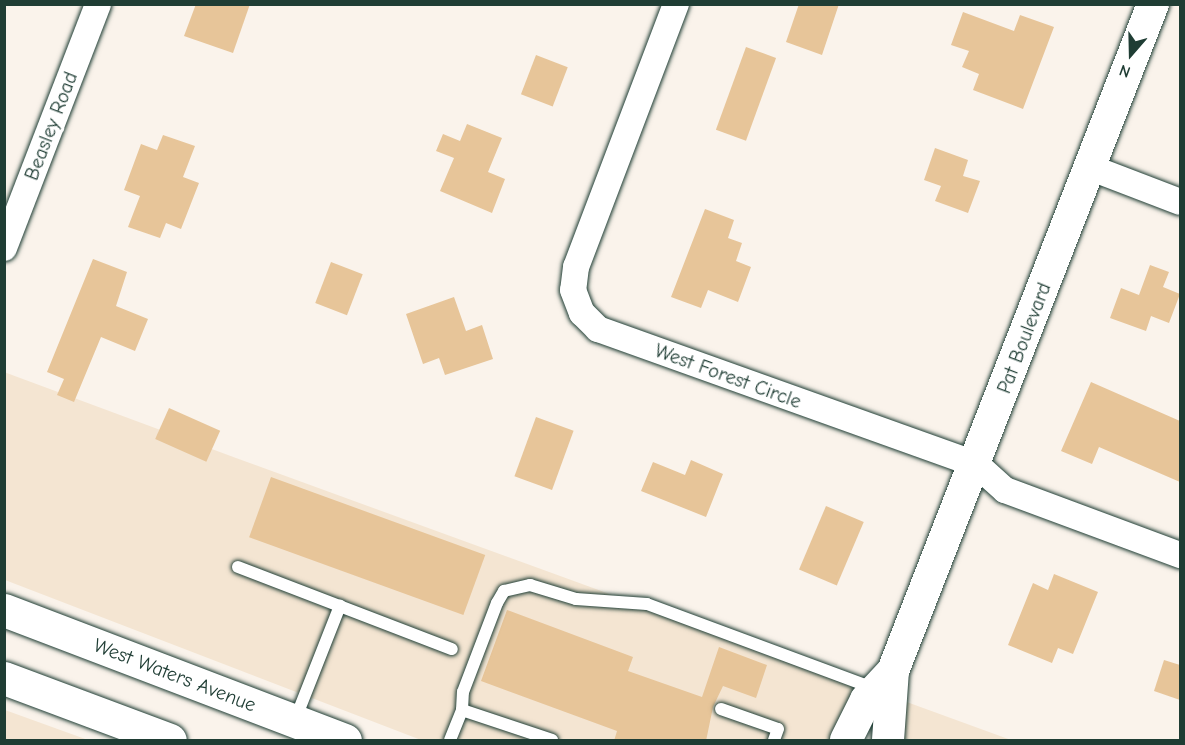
<!DOCTYPE html>
<html>
<head>
<meta charset="utf-8">
<style>
  body { margin:0 }
  #map { position:relative; width:1185px; height:745px; overflow:hidden; background:#faf3eb; font-family:"Comic Neue",sans-serif }
  div>[style] { position:absolute }
  .built>* { inset:0; background:#f4e5d2 }
  .building>* { inset:0; background:#e7c599; transform-origin:0 0 }
  .roads { filter:drop-shadow(0 0 2px #1f3d34) drop-shadow(0 0 2px #1f3d34) }
  .service>* { height:12px; margin:-6px; padding:0 6px; transform-origin:6px; border-radius:6px; background:#fff }
  .minor>* { height:26px; margin:-13px; padding:0 13px; transform-origin:13px; border-radius:13px; background:#fff }
  .tertiary>* { height:32px; margin:-16px; padding:0 16px; transform-origin:16px; border-radius:16px; background:#fff }
  .secondary>* { height:33px; margin:-16.5px; padding:0 16.5px; transform-origin:16.5px; border-radius:16.5px; background:#fff }
  span { translate:-50% -50%; white-space:nowrap; text-align:center; line-height:1.15; -webkit-text-stroke:6px #fff; paint-order:stroke }
  .street-label { font-size:20px; color:#1f3d34 }
  .frame { position:absolute; inset:0; border:6px solid #1f3d34; pointer-events:none }
  .north { position:absolute; left:1101px; top:24px; width:60px; height:60px; -webkit-text-stroke:4px #fff; paint-order:stroke; rotate:200deg; font-size:16px; font-weight:700; line-height:24px; text-align:center; color:#1f3d34 }
  .north::after { content:''; display:block; margin:auto; width:21px; height:27px; background:#1f3d34; clip-path:polygon(50% 0,100% 100%,50% 72%,0 100%) }
</style>
</head>
<body>
<div id="map">
  <div class="built">
    <div style="clip-path:polygon(4px 372px,236px 458px,862px 686px,833px 740px,421px 740px,5px 580px)"></div>
    <div style="clip-path:polygon(904px 701px,1011px 740px,901px 740px)"></div>
    <div style="clip-path:polygon(4px 710px,5px 710px,88px 740px,5px 740px)"></div>
  </div>
  <div class="building">
    <div style="clip-path:polygon(196px 4px,250px 4px,233px 53px,184px 36px)"></div>
    <div style="clip-path:polygon(799px 4px,839px 4px,822px 55px,786px 42px)"></div>
    <div style="clip-path:polygon(963px 12px,1014px 31px,1020px 15px,1054px 27px,1023px 109px,973px 90px,979px 74px,962px 67px,969px 51px,951px 45px)"></div>
    <div style="left:746px;top:47px;width:32px;height:88px;rotate:20deg"></div>
    <div style="left:536px;top:55px;width:34px;height:42px;rotate:21deg"></div>
    <div style="clip-path:polygon(467px 124px,502px 138px,488px 172px,505px 179px,492px 213px,440px 191px,454px 158px,436px 151px,443px 134px,460px 141px)"></div>
    <div style="clip-path:polygon(163px 135px,195px 146px,183px 177px,199px 183px,181px 229px,166px 223px,160px 238px,128px 227px,140px 196px,124px 190px,141px 144px,157px 150px)"></div>
    <div style="clip-path:polygon(935px 148px,968px 160px,963px 176px,980px 181px,968px 213px,935px 201px,941px 186px,924px 180px)"></div>
    <div style="clip-path:polygon(705px 209px,734px 220px,728px 238px,742px 243px,736px 261px,751px 267px,738px 302px,708px 290px,701px 308px,671px 297px)"></div>
    <div style="clip-path:polygon(93px 259px,127px 272px,116px 306px,148px 319px,135px 351px,101px 337px,74px 402px,57px 395px,64px 379px,47px 372px)"></div>
    <div style="left:331px;top:262px;width:34px;height:44px;rotate:21deg"></div>
    <div style="clip-path:polygon(1150px 265px,1169px 272px,1163px 287px,1180px 294px,1169px 323px,1151px 316px,1146px 331px,1110px 318px,1121px 288px,1139px 295px)"></div>
    <div style="clip-path:polygon(454px 297px,466px 331px,482px 325px,493px 359px,445px 375px,439px 358px,423px 364px,406px 314px)"></div>
    <div style="clip-path:polygon(1091px 382px,1180px 421px,1180px 482px,1099px 447px,1092px 464px,1061px 451px)"></div>
    <div style="left:169px;top:408px;width:56px;height:34px;rotate:24deg"></div>
    <div style="left:536px;top:417px;width:40px;height:63px;rotate:20deg"></div>
    <div style="clip-path:polygon(691px 460px,723px 474px,706px 517px,641px 491px,653px 462px,685px 475px)"></div>
    <div style="left:271px;top:477px;width:228px;height:64px;rotate:20deg"></div>
    <div style="left:826px;top:506px;width:41px;height:69px;rotate:23deg"></div>
    <div style="clip-path:polygon(1054px 574px,1098px 592px,1073px 654px,1058px 648px,1052px 663px,1008px 645px,1033px 583px,1048px 590px)"></div>
    <div style="clip-path:polygon(507px 610px,633px 657px,628px 671px,702px 697px,719px 647px,767px 665px,756px 698px,723px 686px,713px 707px,706px 741px,614px 741px,617px 731px,481px 681px)"></div>
    <div style="clip-path:polygon(1164px 660px,1180px 665px,1180px 700px,1154px 691px)"></div>
  </div>
  <div class="roads">
    <div class="service">
      <div style="left:238px;top:567px;width:229px;rotate:21deg"></div>
      <div style="left:721px;top:709px;width:60px;rotate:19.3deg"></div>
      <div style="left:778px;top:729px;width:12px;rotate:110deg"></div>
      <div style="left:462px;top:710px;width:18px;rotate:-87deg"></div>
      <div style="left:463px;top:692px;width:95px;rotate:-69.1deg"></div>
      <div style="left:497px;top:603px;width:14px;rotate:-60deg"></div>
      <div style="left:504px;top:591px;width:27px;rotate:-13deg"></div>
      <div style="left:530px;top:585px;width:48px;rotate:16.9deg"></div>
      <div style="left:576px;top:599px;width:71px;rotate:4deg"></div>
      <div style="left:647px;top:604px;width:243px;rotate:20.4deg"></div>
      <div style="left:295px;top:720px;width:123px;rotate:-68.5deg"></div>
      <div style="left:450px;top:740px;width:32px;rotate:-68deg"></div>
      <div style="left:462px;top:710px;width:95px;rotate:18.4deg"></div>
    </div>
    <div class="minor">
      <div style="left:676px;top:4px;width:281px;rotate:110.8deg"></div>
      <div style="left:576px;top:267px;width:23px;rotate:97deg"></div>
      <div style="left:573px;top:290px;width:25px;rotate:69deg"></div>
      <div style="left:582px;top:313px;width:23px;rotate:45deg"></div>
      <div style="left:598px;top:329px;width:401px;rotate:19.7deg"></div>
      <div style="left:976px;top:464px;width:39px;rotate:42deg"></div>
      <div style="left:1005px;top:490px;width:187px;rotate:20.4deg"></div>
      <div style="left:1089px;top:167px;width:97px;rotate:21deg"></div>
      <div style="left:4px;top:248px;width:261px;rotate:-68.9deg"></div>
    </div>
    <div class="tertiary">
      <div style="left:846px;top:740px;width:45px;rotate:-63.4deg"></div>
      <div style="left:866px;top:700px;width:40px;rotate:-47deg"></div>
      <div style="left:888px;top:740px;width:69px;rotate:-85.9deg"></div>
      <div style="left:893px;top:671px;width:716px;rotate:-68.7deg"></div>
    </div>
    <div class="secondary">
      <div style="left:4px;top:610px;width:365px;rotate:20.9deg"></div>
      <div style="left:4px;top:678px;width:177px;rotate:20.5deg"></div>
    </div>
  </div>
  <div class="street-label">
    <span style="left:51px;top:126px;rotate:-69deg">Beasley Road</span>
    <span style="left:1024px;top:338px;rotate:-69deg">Pat Boulevard</span>
    <span style="left:728px;top:376px;rotate:20deg">West Forest Circle</span>
    <span style="left:175px;top:675px;rotate:21deg">West Waters Avenue</span>
  </div>
  <div class="frame"></div>
  <div class="north">N</div>
</div>
</body>
</html>
